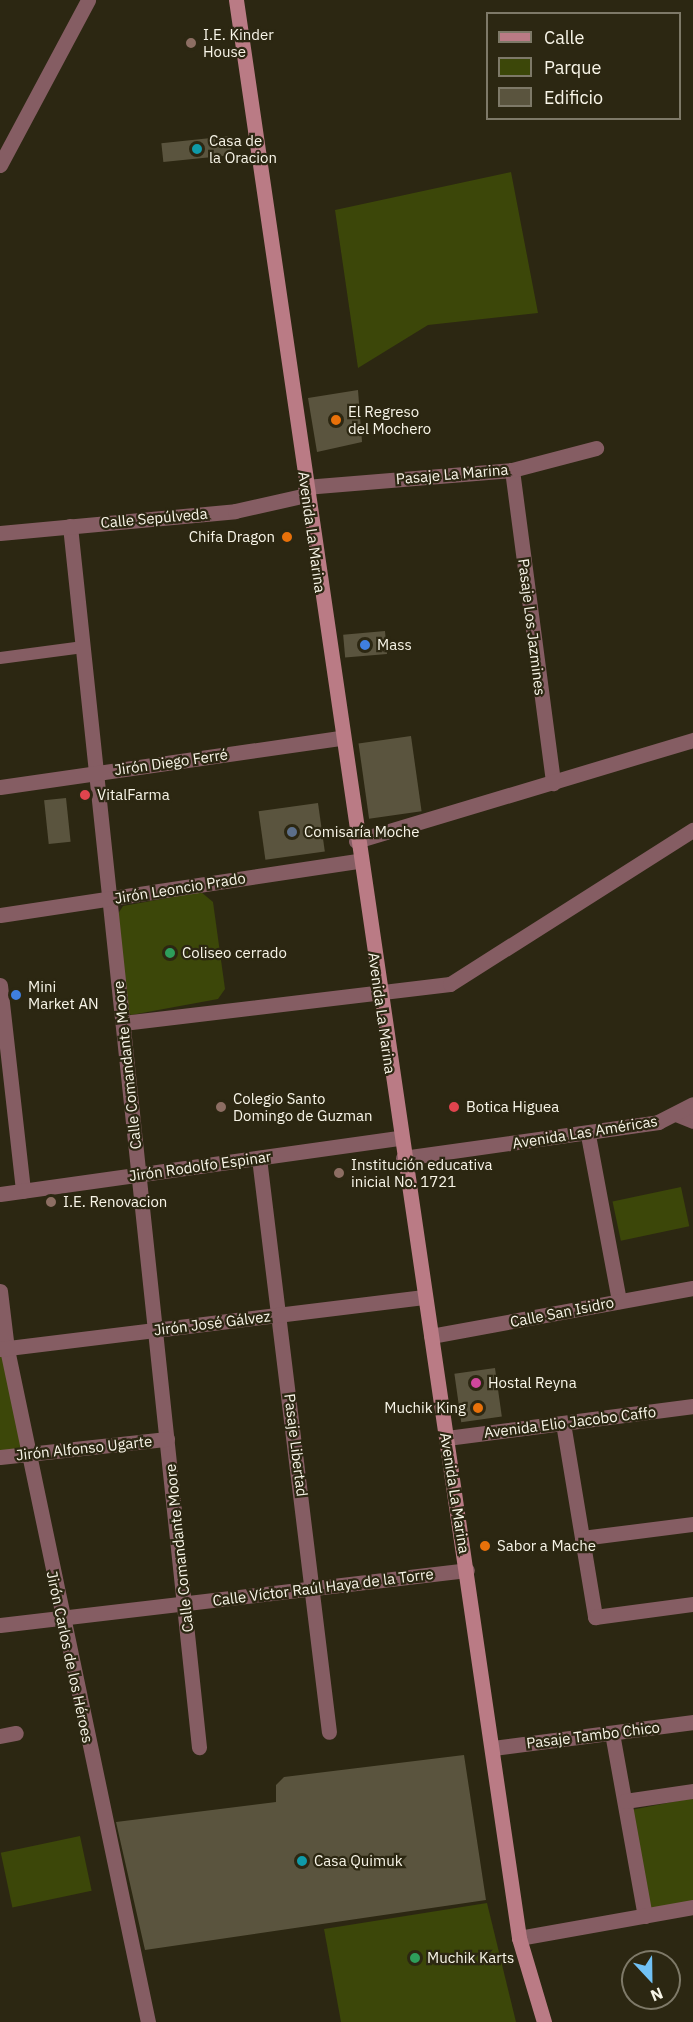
<!DOCTYPE html>
<html>
<head>
<meta charset="utf-8">
<style>
  body { margin:0 }
  #map { position:relative; width:693px; height:2022px; overflow:hidden; background:#2c2712; font-family:"IBM Plex Sans",sans-serif }
  div>[style] { position:absolute }
  .green>* { inset:0; background:#3c4709; transform-origin:0 0 }
  .building>* { inset:0; background:#5a543e; transform-origin:0 0 }
  .pedestrian>* { height:12px; margin:-6px; padding:0 6px; transform-origin:6px; border-radius:6px; background:#855d63 }
  .minor>* { height:15px; margin:-7.5px; padding:0 7.5px; transform-origin:7.5px; border-radius:7.5px; background:#855d63 }
  .tertiary>* { height:15px; margin:-7.5px; padding:0 7.5px; transform-origin:7.5px; border-radius:7.5px; background:#855d63 }
  .secondary>* { height:15px; margin:-7.5px; padding:0 7.5px; transform-origin:7.5px; border-radius:7.5px; background:#ba7b85 }
  .dots>* { width:16px; height:16px; translate:-50% -50%; box-sizing:border-box; border:3px solid #2c2712; border-radius:50% }
  span { translate:-50% -50%; white-space:nowrap; text-align:center; line-height:1.15; -webkit-text-stroke:4.5px #2c2712; paint-order:stroke }
  .poi-label { font-size:15px; color:#f8f5e8 }
  .left { translate:0 -50%; text-align:left }
  .right { translate:-100% -50%; text-align:right }
  .street-label { font-size:15px; color:#f8f5e8 }
  .legend { position:absolute; left:486px; top:12px; width:195px; height:108px; box-sizing:border-box; background:#2c2712; border:2px solid #7e7968; margin:0; padding:8px 10px; list-style:none; font-size:18px; color:#f8f5e8 }
  .legend li { display:flex; align-items:center; gap:12px; height:30px }
  .legend b { width:30px; border:2px solid #7e7968 }
  .north { position:absolute; left:621px; top:1950px; width:60px; height:60px; box-sizing:border-box; background:#2c2712; border:2px solid #7e7968; border-radius:50%; rotate:158deg; font-size:16px; font-weight:700; line-height:24px; text-align:center; color:#f8f5e8 }
  .north::after { content:''; display:block; margin:auto; width:21px; height:27px; background:#71c1f5; clip-path:polygon(50% 0,100% 100%,50% 72%,0 100%) }
</style>
</head>
<body>
<div id="map">
  <div class="green">
    <div style="clip-path:polygon(511px 172px,538px 313px,428px 325px,358px 368px,335px 210px)"></div>
    <div style="clip-path:polygon(201px 892px,213px 902px,225px 989px,218px 999px,131px 1015px,126px 1009px,116px 917px,123px 906px)"></div>
    <div style="left:681px;top:1187px;width:40px;height:70px;rotate:78deg"></div>
    <div style="clip-path:polygon(6px 1353px,25px 1451px,0 1454px,0 1354px)"></div>
    <div style="clip-path:polygon(693px 1798px,693px 1901px,649px 1909px,631px 1810px)"></div>
    <div style="left:80px;top:1836px;width:56px;height:81px;rotate:78deg"></div>
    <div style="clip-path:polygon(487px 1903px,516px 2022px,341px 2022px,324px 1929px)"></div>
  </div>
  <div class="building">
    <div style="left:230px;top:136px;width:19px;height:69px;rotate:84deg"></div>
    <div style="clip-path:polygon(358px 390px,362px 442px,317px 452px,308px 398px)"></div>
    <div style="left:385px;top:631px;width:23px;height:42px;rotate:85deg"></div>
    <div style="left:411px;top:736px;width:76px;height:53px;rotate:82deg"></div>
    <div style="left:66px;top:798px;width:44px;height:22px;rotate:84deg"></div>
    <div style="left:318px;top:803px;width:49px;height:60px;rotate:82deg"></div>
    <div style="left:495px;top:1368px;width:49px;height:41px;rotate:82deg"></div>
    <div style="clip-path:polygon(464px 1755px,486px 1900px,145px 1950px,116px 1822px,276px 1802px,276px 1785px,284px 1777px)"></div>
  </div>
  <div class="pedestrian">
    <div style="left:0;top:658px;width:84px;rotate:-7.5deg"></div>
  </div>
  <div class="minor">
    <div style="left:0;top:165px;width:187px;rotate:-61.9deg"></div>
    <div style="left:512px;top:470px;width:316px;rotate:82.5deg"></div>
    <div style="left:305px;top:487px;width:208px;rotate:-4.7deg"></div>
    <div style="left:512px;top:470px;width:87px;rotate:-14.7deg"></div>
    <div style="left:70px;top:526px;width:1228px;rotate:83.97deg"></div>
    <div style="left:0;top:533px;width:236px;rotate:-5.3deg"></div>
    <div style="left:235px;top:511px;width:73px;rotate:-12.7deg"></div>
    <div style="left:356px;top:841px;width:352px;rotate:-16.7deg"></div>
    <div style="left:0;top:985px;width:207px;rotate:83.6deg"></div>
    <div style="left:123px;top:1023px;width:329px;rotate:-6.8deg"></div>
    <div style="left:450px;top:984px;width:288px;rotate:-32.4deg"></div>
    <div style="left:676px;top:1114px;width:18px;rotate:22deg"></div>
    <div style="left:588px;top:1135px;width:169px;rotate:79.4deg"></div>
    <div style="left:259px;top:1158px;width:578px;rotate:83.05deg"></div>
    <div style="left:0;top:1291px;width:58px;rotate:83.1deg"></div>
    <div style="left:7px;top:1349px;width:688px;rotate:78.17deg"></div>
    <div style="left:431px;top:1336px;width:266px;rotate:-10.4deg"></div>
    <div style="left:0;top:1349px;width:427px;rotate:-7deg"></div>
    <div style="left:563px;top:1423px;width:197px;rotate:80.6deg"></div>
    <div style="left:595px;top:1617px;width:99px;rotate:-7.6deg"></div>
    <div style="left:447px;top:1438px;width:248px;rotate:-7.4deg"></div>
    <div style="left:0;top:1457px;width:168px;rotate:-6.2deg"></div>
    <div style="left:582px;top:1538px;width:112px;rotate:-7.2deg"></div>
    <div style="left:0;top:1625px;width:470px;rotate:-6.7deg"></div>
    <div style="left:612px;top:1733px;width:186px;rotate:79.8deg"></div>
    <div style="left:0;top:1736px;width:16px;rotate:-11deg"></div>
    <div style="left:493px;top:1748px;width:202px;rotate:-7.4deg"></div>
    <div style="left:625px;top:1801px;width:69px;rotate:-8.4deg"></div>
    <div style="left:519px;top:1938px;width:177px;rotate:-10.1deg"></div>
  </div>
  <div class="tertiary">
    <div style="left:0;top:787px;width:345px;rotate:-8.2deg"></div>
    <div style="left:0;top:915px;width:363px;rotate:-8.6deg"></div>
    <div style="left:403px;top:1158px;width:258px;rotate:-8deg"></div>
    <div style="left:658px;top:1122px;width:39px;rotate:-27deg"></div>
    <div style="left:0;top:1194px;width:404px;rotate:-8deg"></div>
  </div>
  <div class="secondary">
    <div style="left:236px;top:0;width:1959px;rotate:81.69deg"></div>
    <div style="left:519px;top:1938px;width:88px;rotate:73.4deg"></div>
  </div>
  <div class="dots">
    <div style="left:191px;top:43px;background:#8d6e63"></div>
    <div style="left:197px;top:149px;background:#0f9aa8"></div>
    <div style="left:336px;top:420px;background:#e8710a"></div>
    <div style="left:287px;top:537px;background:#e8710a"></div>
    <div style="left:365px;top:645px;background:#3f7fe0"></div>
    <div style="left:85px;top:795px;background:#e0444e"></div>
    <div style="left:292px;top:832px;background:#5c6f8a"></div>
    <div style="left:170px;top:953px;background:#2e9e5b"></div>
    <div style="left:16px;top:995px;background:#3f7fe0"></div>
    <div style="left:221px;top:1107px;background:#8d6e63"></div>
    <div style="left:454px;top:1107px;background:#e0444e"></div>
    <div style="left:339px;top:1173px;background:#8d6e63"></div>
    <div style="left:51px;top:1202px;background:#8d6e63"></div>
    <div style="left:476px;top:1383px;background:#d1479c"></div>
    <div style="left:478px;top:1408px;background:#e8710a"></div>
    <div style="left:485px;top:1546px;background:#e8710a"></div>
    <div style="left:302px;top:1861px;background:#0f9aa8"></div>
    <div style="left:415px;top:1958px;background:#2e9e5b"></div>
  </div>
  <div class="poi-label">
    <span class="left" style="left:203px;top:43px">I.E. Kinder<br>House</span>
    <span class="left" style="left:209px;top:149px">Casa de<br>la Oracion</span>
    <span class="left" style="left:348px;top:420px">El Regreso<br>del Mochero</span>
    <span class="right" style="left:275px;top:537px">Chifa Dragon</span>
    <span class="left" style="left:377px;top:645px">Mass</span>
    <span class="left" style="left:97px;top:795px">VitalFarma</span>
    <span class="left" style="left:304px;top:832px">Comisaría Moche</span>
    <span class="left" style="left:182px;top:953px">Coliseo cerrado</span>
    <span class="left" style="left:28px;top:995px">Mini<br>Market AN</span>
    <span class="left" style="left:233px;top:1107px">Colegio Santo<br>Domingo de Guzman</span>
    <span class="left" style="left:466px;top:1107px">Botica Higuea</span>
    <span class="left" style="left:351px;top:1173px">Institución educativa<br>inicial No. 1721</span>
    <span class="left" style="left:63px;top:1202px">I.E. Renovacion</span>
    <span class="left" style="left:488px;top:1383px">Hostal Reyna</span>
    <span class="right" style="left:466px;top:1408px">Muchik King</span>
    <span class="left" style="left:497px;top:1546px">Sabor a Mache</span>
    <span class="left" style="left:314px;top:1861px">Casa Quimuk</span>
    <span class="left" style="left:427px;top:1958px">Muchik Karts</span>
  </div>
  <div class="street-label">
    <span style="left:452px;top:474px;rotate:-5deg">Pasaje La Marina</span>
    <span style="left:154px;top:518px;rotate:-5deg">Calle Sepúlveda</span>
    <span style="left:312px;top:532px;rotate:82deg">Avenida La Marina</span>
    <span style="left:532px;top:627px;rotate:83deg">Pasaje Los Jazmines</span>
    <span style="left:171px;top:762px;rotate:-8deg">Jirón Diego Ferré</span>
    <span style="left:180px;top:888px;rotate:-9deg">Jirón Leoncio Prado</span>
    <span style="left:382px;top:1013px;rotate:82deg">Avenida La Marina</span>
    <span style="left:127px;top:1065px;rotate:-96deg">Calle Comandante Moore</span>
    <span style="left:585px;top:1132px;rotate:-9deg">Avenida Las Américas</span>
    <span style="left:200px;top:1166px;rotate:-8deg">Jirón Rodolfo Espinar</span>
    <span style="left:562px;top:1312px;rotate:-11deg">Calle San Isidro</span>
    <span style="left:212px;top:1323px;rotate:-7deg">Jirón José Gálvez</span>
    <span style="left:570px;top:1422px;rotate:-7deg">Avenida Elio Jacobo Caffo</span>
    <span style="left:296px;top:1445px;rotate:83deg">Pasaje Libertad</span>
    <span style="left:84px;top:1448px;rotate:-6deg">Jirón Alfonso Ugarte</span>
    <span style="left:455px;top:1493px;rotate:81deg">Avenida La Marina</span>
    <span style="left:179px;top:1548px;rotate:-96deg">Calle Comandante Moore</span>
    <span style="left:323px;top:1587px;rotate:-7deg">Calle Víctor Raúl Haya de la Torre</span>
    <span style="left:70px;top:1657px;rotate:78deg">Jirón Carlos de los Héroes</span>
    <span style="left:593px;top:1735px;rotate:-7deg">Pasaje Tambo Chico</span>
  </div>
  <ul class="legend">
  <li><b style="height:8px;background:#ba7b85"></b>Calle</li>
  <li><b style="height:16px;background:#3c4709"></b>Parque</li>
  <li><b style="height:16px;background:#5a543e"></b>Edificio</li>
  </ul>
  <div class="north">N</div>
</div>
</body>
</html>
